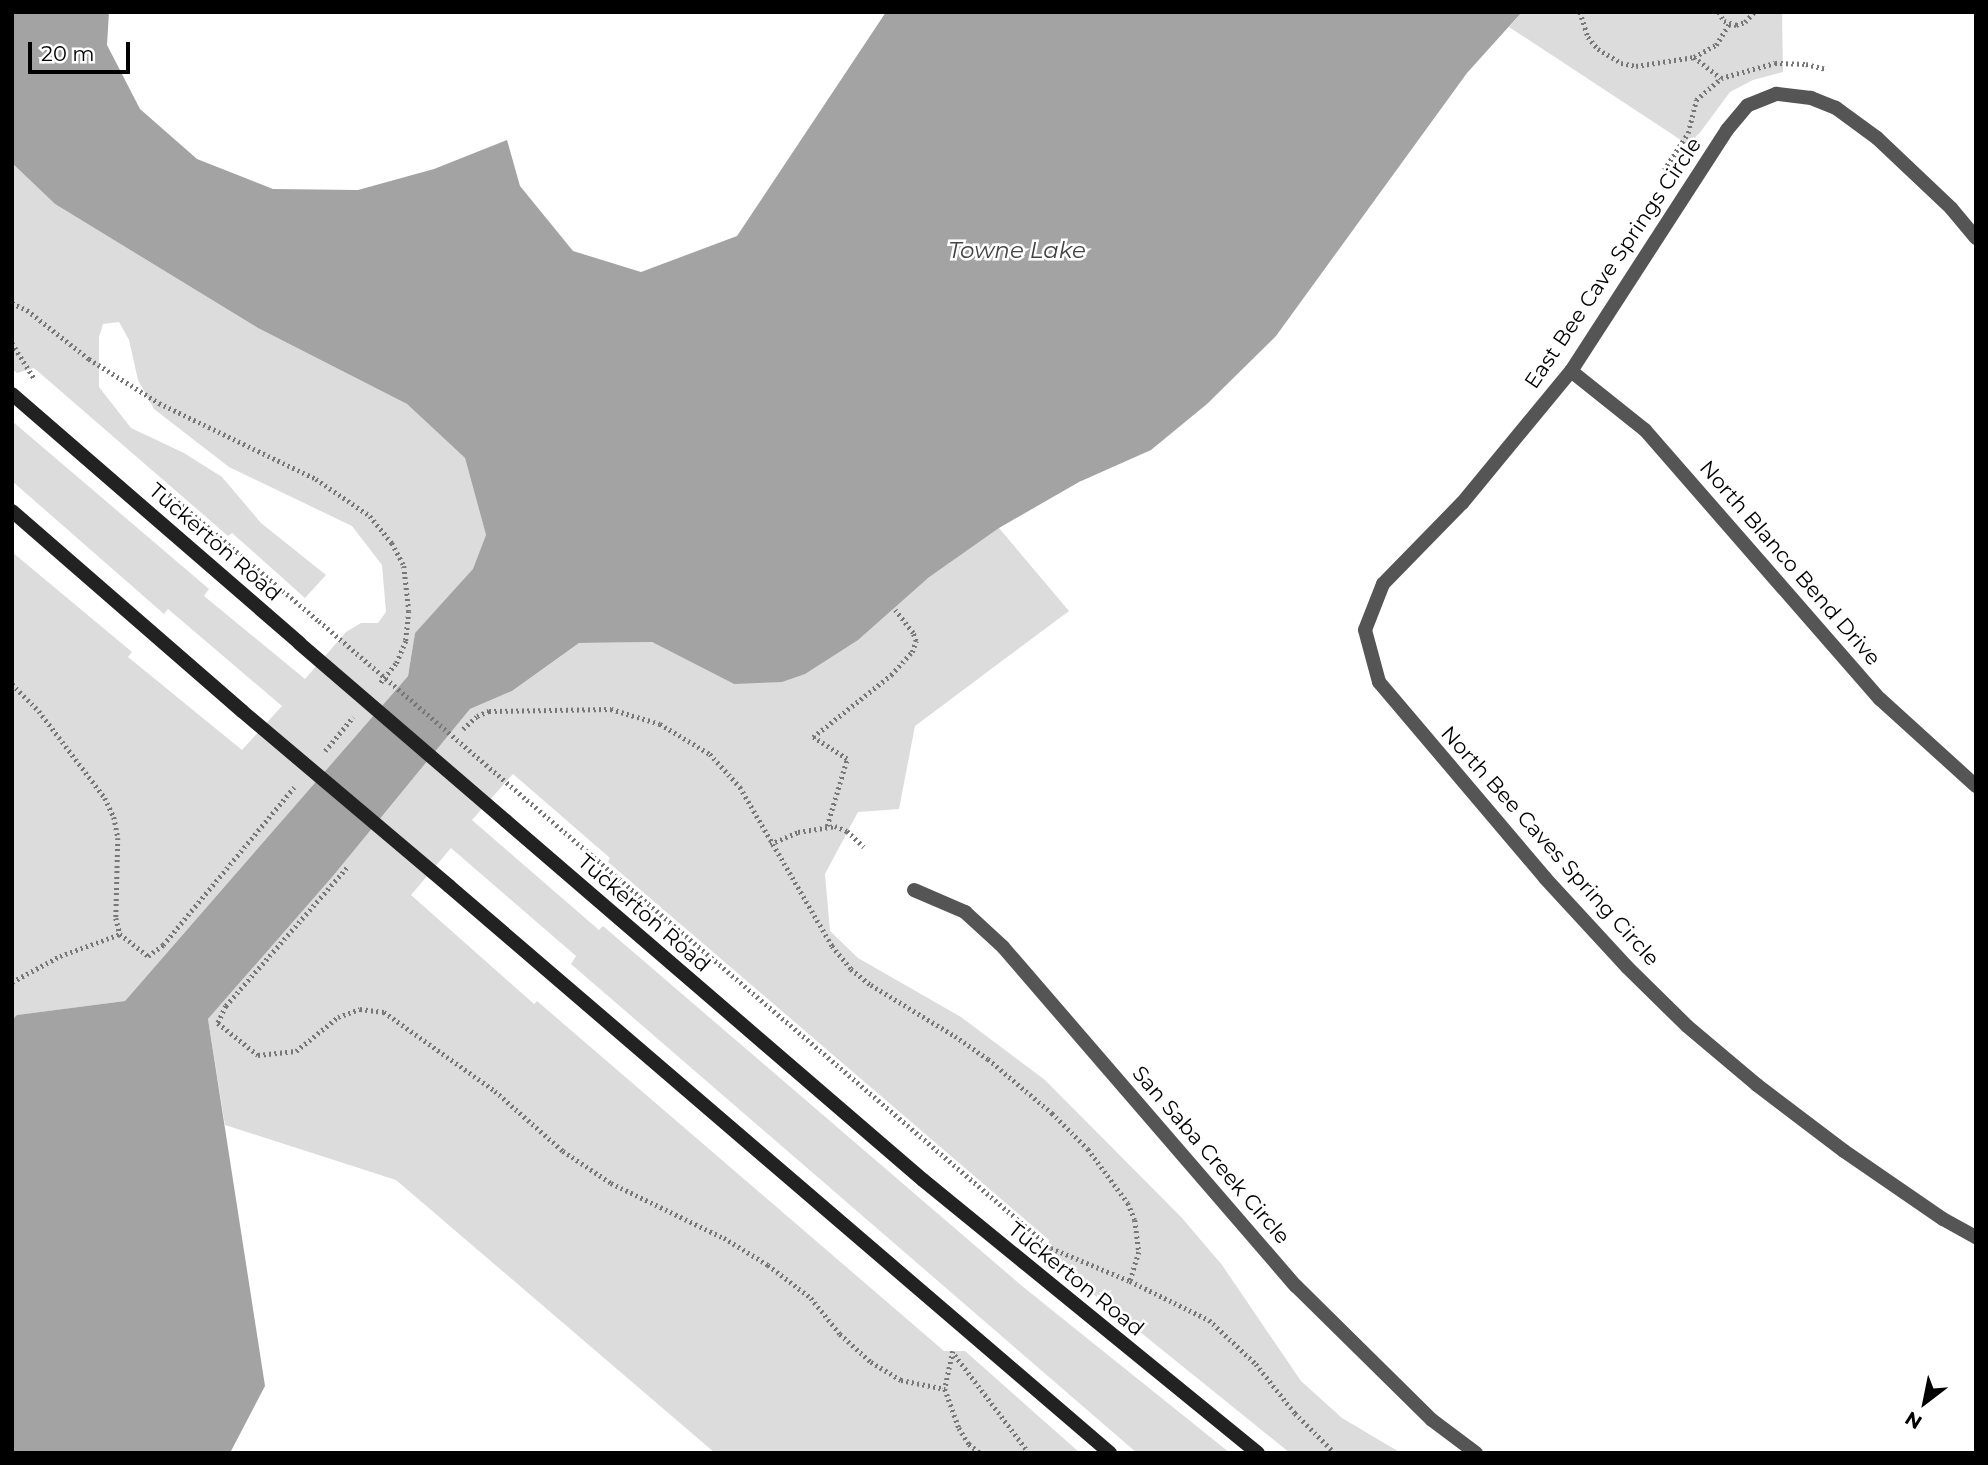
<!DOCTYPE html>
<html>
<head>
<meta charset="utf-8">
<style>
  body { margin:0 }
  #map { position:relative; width:1988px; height:1465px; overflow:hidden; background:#fff; font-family:Montserrat,sans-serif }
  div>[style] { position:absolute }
  .green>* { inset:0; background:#dcdcdc }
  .water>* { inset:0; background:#a3a3a3 }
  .path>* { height:4.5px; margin-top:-2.25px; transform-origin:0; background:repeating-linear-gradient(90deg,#777 0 2px,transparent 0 5.5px) }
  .street>* { height:14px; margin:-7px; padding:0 7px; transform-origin:7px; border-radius:7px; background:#555 }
  .secondary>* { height:14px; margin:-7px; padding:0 7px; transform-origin:7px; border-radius:7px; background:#222 }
  .path-bridge>* { height:4.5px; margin-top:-2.25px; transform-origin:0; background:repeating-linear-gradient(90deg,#777 0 2px,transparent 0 5.5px) }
  .secondary-bridge>* { height:14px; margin:-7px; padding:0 7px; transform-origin:7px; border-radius:7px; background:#222 }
  span { translate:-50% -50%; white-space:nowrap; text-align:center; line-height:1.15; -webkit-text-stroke:5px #fff; paint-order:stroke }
  .street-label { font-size:21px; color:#000 }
  .water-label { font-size:23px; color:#444; font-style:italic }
  .frame { position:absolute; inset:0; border:14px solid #000; pointer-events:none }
  .north { position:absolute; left:1890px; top:1367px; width:70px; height:70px; -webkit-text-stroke:5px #fff; paint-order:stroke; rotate:212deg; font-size:19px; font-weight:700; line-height:28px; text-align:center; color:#000 }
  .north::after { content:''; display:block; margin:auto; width:24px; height:32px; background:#000; clip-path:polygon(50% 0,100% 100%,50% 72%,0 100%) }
  .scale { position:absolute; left:28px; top:42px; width:102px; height:32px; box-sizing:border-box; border:4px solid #000; border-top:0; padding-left:9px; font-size:21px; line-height:24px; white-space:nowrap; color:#000; -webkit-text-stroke:5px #fff; paint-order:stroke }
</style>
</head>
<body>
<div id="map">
  <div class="green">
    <div style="clip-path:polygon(1522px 12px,1782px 12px,1783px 72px,1753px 80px,1730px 92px,1690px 146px,1509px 27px)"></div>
    <div style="clip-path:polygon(12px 163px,55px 204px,258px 328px,407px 404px,465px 458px,486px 535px,474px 569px,415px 633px,408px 676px,125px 1001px,18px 1015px,12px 1020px,12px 552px,132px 652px,128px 657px,242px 750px,282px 706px,168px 609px,164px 614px,12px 481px,12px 421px,209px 589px,204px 596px,305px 679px,346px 632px,361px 623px,378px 623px,386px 612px,382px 565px,352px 526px,229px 467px,154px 409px,138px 380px,129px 340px,119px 322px,103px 324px,99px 337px,99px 387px,131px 428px,184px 453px,222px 477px,261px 523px,326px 575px,305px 598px,232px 533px,228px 536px,34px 368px,17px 373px,12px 369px)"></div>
    <div style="clip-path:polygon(999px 528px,1069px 611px,915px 726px,899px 809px,858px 812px,825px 874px,830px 931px,858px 958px,961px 1017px,1045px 1080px,1182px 1218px,1222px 1265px,1301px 1381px,1342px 1418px,1401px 1453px,1290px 1453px,1046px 1256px,1049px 1240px,608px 862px,610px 858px,513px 774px,472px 820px,599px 930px,603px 926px,1022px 1286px,1230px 1453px,1137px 1453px,571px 964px,576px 956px,451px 848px,411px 895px,534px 1004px,537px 1001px,944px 1351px,965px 1351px,1080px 1453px,715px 1453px,396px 1180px,225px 1125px,208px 1019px,333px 876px,470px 709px,512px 691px,579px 643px,652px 642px,734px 684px,928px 578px)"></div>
  </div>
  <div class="water">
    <div style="clip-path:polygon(12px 12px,109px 12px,107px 45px,140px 109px,197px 159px,273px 189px,358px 190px,434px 169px,507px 140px,520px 186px,573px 251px,641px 272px,737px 236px,886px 12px,1522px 12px,1467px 73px,1276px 336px,1207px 404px,1151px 450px,1079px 482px,999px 528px,928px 578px,858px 640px,805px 674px,782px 682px,734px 684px,652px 642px,579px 643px,512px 691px,470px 709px,333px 876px,208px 1019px,265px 1386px,230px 1453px,12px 1453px,12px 1020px,17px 1015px,125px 1001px,408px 676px,415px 633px,473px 569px,486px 535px,465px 458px,407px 404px,258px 328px,55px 204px,12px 163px)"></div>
  </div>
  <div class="path">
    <div style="left:1580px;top:12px;width:26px;rotate:72deg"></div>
    <div style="left:1588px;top:37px;width:16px;rotate:50deg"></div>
    <div style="left:1598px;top:49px;width:27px;rotate:31deg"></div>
    <div style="left:1621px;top:63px;width:15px;rotate:11deg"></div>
    <div style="left:1636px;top:66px;width:59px;rotate:-8.8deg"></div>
    <div style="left:1694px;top:57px;width:25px;rotate:-29deg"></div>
    <div style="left:1716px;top:45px;width:25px;rotate:-58deg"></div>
    <div style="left:1719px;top:12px;width:10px;rotate:61deg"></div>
    <div style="left:1724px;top:21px;width:13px;rotate:18deg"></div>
    <div style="left:1736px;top:25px;width:9px;rotate:-18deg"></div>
    <div style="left:1745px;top:22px;width:13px;rotate:-48deg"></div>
    <div style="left:1694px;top:57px;width:34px;rotate:38deg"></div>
    <div style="left:1664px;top:170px;width:44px;rotate:-57deg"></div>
    <div style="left:1688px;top:133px;width:34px;rotate:-76deg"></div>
    <div style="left:1696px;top:100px;width:33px;rotate:-41deg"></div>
    <div style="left:1721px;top:78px;width:56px;rotate:-15.5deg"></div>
    <div style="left:1775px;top:63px;width:31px;rotate:2deg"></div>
    <div style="left:1806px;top:64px;width:21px;rotate:14deg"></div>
    <div style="left:12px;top:303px;width:17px;rotate:25deg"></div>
    <div style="left:27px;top:310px;width:79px;rotate:38.3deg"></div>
    <div style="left:89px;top:359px;width:83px;rotate:32.2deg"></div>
    <div style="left:159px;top:403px;width:174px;rotate:25.8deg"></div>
    <div style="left:316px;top:479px;width:65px;rotate:34.4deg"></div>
    <div style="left:370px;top:516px;width:35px;rotate:51deg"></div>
    <div style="left:392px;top:543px;width:26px;rotate:62deg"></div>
    <div style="left:404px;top:566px;width:45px;rotate:83.7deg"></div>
    <div style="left:409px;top:611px;width:30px;rotate:96deg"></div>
    <div style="left:406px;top:641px;width:25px;rotate:113deg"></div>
    <div style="left:396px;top:664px;width:26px;rotate:129deg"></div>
    <div style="left:12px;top:343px;width:41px;rotate:57.8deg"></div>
    <div style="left:165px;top:491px;width:202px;rotate:40.2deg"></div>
    <div style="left:12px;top:684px;width:38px;rotate:45deg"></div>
    <div style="left:39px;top:711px;width:109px;rotate:52.8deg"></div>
    <div style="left:105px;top:798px;width:21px;rotate:65deg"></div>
    <div style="left:114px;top:817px;width:21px;rotate:79deg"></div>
    <div style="left:118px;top:838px;width:80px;rotate:91.4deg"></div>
    <div style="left:116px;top:918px;width:16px;rotate:76deg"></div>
    <div style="left:120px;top:934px;width:36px;rotate:38deg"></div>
    <div style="left:148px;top:956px;width:19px;rotate:-36deg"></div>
    <div style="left:163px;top:945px;width:205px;rotate:-50.3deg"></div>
    <div style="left:463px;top:729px;width:19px;rotate:-43deg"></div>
    <div style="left:477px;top:716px;width:13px;rotate:-23deg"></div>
    <div style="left:489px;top:711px;width:122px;rotate:-0.9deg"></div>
    <div style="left:611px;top:709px;width:51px;rotate:17deg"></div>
    <div style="left:660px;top:724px;width:58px;rotate:31deg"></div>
    <div style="left:710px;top:754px;width:45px;rotate:47.7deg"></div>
    <div style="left:740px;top:787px;width:184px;rotate:59.9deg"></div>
    <div style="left:832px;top:946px;width:30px;rotate:50deg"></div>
    <div style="left:851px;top:969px;width:26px;rotate:39deg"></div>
    <div style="left:871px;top:985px;width:98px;rotate:31.3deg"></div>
    <div style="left:955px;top:1036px;width:40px;rotate:34.9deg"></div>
    <div style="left:988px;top:1059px;width:84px;rotate:40.2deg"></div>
    <div style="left:1052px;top:1113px;width:51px;rotate:45deg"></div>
    <div style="left:1088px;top:1149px;width:67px;rotate:53.5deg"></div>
    <div style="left:1128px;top:1203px;width:18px;rotate:68deg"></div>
    <div style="left:1135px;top:1220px;width:32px;rotate:83deg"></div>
    <div style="left:1139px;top:1252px;width:30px;rotate:107deg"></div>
    <div style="left:325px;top:751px;width:44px;rotate:-50.5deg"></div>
    <div style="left:527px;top:800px;width:689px;rotate:40.53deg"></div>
    <div style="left:1051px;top:1248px;width:86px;rotate:22.7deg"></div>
    <div style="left:1130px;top:1281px;width:88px;rotate:26.3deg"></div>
    <div style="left:1209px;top:1320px;width:64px;rotate:43.1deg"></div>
    <div style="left:1256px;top:1364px;width:63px;rotate:51.5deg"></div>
    <div style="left:1295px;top:1413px;width:57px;rotate:45deg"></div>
    <div style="left:827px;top:826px;width:70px;rotate:-73.4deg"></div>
    <div style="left:847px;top:759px;width:40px;rotate:-147.1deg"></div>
    <div style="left:813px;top:737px;width:100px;rotate:-38.5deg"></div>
    <div style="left:891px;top:675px;width:31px;rotate:-48deg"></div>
    <div style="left:912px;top:652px;width:12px;rotate:-70deg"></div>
    <div style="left:916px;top:641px;width:9px;rotate:-111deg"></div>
    <div style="left:913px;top:633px;width:29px;rotate:-128deg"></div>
    <div style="left:770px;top:844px;width:30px;rotate:-23deg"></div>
    <div style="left:798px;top:832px;width:37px;rotate:-9deg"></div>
    <div style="left:835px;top:826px;width:13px;rotate:23deg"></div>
    <div style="left:847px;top:831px;width:23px;rotate:43deg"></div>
    <div style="left:347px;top:868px;width:184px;rotate:131.2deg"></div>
    <div style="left:226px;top:1006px;width:19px;rotate:115deg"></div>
    <div style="left:218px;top:1023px;width:51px;rotate:38.7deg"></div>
    <div style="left:258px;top:1055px;width:38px;rotate:-6deg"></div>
    <div style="left:296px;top:1051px;width:54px;rotate:-39deg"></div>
    <div style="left:338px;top:1017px;width:23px;rotate:-20deg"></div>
    <div style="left:360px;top:1009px;width:24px;rotate:7deg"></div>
    <div style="left:384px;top:1012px;width:136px;rotate:35.4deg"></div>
    <div style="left:495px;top:1091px;width:91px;rotate:41.4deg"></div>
    <div style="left:563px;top:1151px;width:58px;rotate:33.7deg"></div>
    <div style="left:611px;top:1183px;width:126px;rotate:26deg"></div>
    <div style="left:724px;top:1238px;width:52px;rotate:31.5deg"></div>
    <div style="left:768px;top:1265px;width:54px;rotate:37.5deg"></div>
    <div style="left:811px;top:1298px;width:46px;rotate:51.1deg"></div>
    <div style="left:840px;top:1334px;width:42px;rotate:42.1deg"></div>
    <div style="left:871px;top:1362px;width:35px;rotate:31deg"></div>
    <div style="left:901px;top:1380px;width:45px;rotate:11.6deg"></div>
    <div style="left:12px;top:982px;width:55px;rotate:-28.4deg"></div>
    <div style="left:60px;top:956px;width:64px;rotate:-20.1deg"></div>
    <div style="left:953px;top:1351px;width:39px;rotate:102deg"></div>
    <div style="left:945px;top:1389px;width:41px;rotate:70.3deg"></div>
    <div style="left:959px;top:1428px;width:19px;rotate:58deg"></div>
    <div style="left:969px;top:1444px;width:14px;rotate:39deg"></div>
    <div style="left:955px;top:1355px;width:123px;rotate:52.9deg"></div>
  </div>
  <div class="street">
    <div style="left:1976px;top:238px;width:39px;rotate:-130deg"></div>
    <div style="left:1951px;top:208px;width:102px;rotate:-136.6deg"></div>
    <div style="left:1877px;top:138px;width:51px;rotate:-143.8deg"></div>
    <div style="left:1836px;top:108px;width:27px;rotate:-158deg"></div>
    <div style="left:1811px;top:98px;width:35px;rotate:-173deg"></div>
    <div style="left:1776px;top:94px;width:31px;rotate:158deg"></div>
    <div style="left:1747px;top:106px;width:31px;rotate:130deg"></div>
    <div style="left:1727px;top:130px;width:287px;rotate:122.9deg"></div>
    <div style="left:1571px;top:371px;width:171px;rotate:129.5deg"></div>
    <div style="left:1462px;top:503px;width:113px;rotate:134.3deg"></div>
    <div style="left:1383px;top:584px;width:49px;rotate:111.4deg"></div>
    <div style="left:1365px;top:630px;width:54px;rotate:74.9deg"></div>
    <div style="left:1379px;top:682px;width:257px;rotate:49.7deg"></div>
    <div style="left:1545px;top:878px;width:121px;rotate:47.3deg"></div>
    <div style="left:1627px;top:967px;width:84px;rotate:44.5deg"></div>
    <div style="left:1687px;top:1026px;width:92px;rotate:40.1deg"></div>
    <div style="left:1757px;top:1085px;width:109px;rotate:37.2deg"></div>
    <div style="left:1844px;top:1151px;width:120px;rotate:34.5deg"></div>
    <div style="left:1943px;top:1219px;width:38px;rotate:29deg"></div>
    <div style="left:1571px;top:371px;width:95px;rotate:38.6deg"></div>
    <div style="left:1645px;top:430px;width:357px;rotate:48.9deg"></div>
    <div style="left:1880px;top:699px;width:130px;rotate:42.2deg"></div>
    <div style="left:914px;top:890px;width:56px;rotate:23.3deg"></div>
    <div style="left:965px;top:912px;width:52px;rotate:42.6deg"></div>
    <div style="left:1003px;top:947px;width:448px;rotate:49.2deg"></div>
    <div style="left:1296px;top:1286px;width:191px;rotate:44.6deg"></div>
    <div style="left:1432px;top:1420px;width:55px;rotate:36.9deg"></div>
  </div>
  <div class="secondary">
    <div style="left:12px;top:394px;width:380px;rotate:40.9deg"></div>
    <div style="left:12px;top:511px;width:305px;rotate:41deg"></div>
    <div style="left:506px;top:821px;width:550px;rotate:40.73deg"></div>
    <div style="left:923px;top:1180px;width:432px;rotate:39.2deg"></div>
    <div style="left:449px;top:886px;width:871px;rotate:40.62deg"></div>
  </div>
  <div class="path-bridge">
    <div style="left:319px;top:621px;width:274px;rotate:40.7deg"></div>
  </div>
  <div class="secondary-bridge">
    <div style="left:299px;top:643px;width:273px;rotate:40.7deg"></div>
    <div style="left:242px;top:711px;width:271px;rotate:40.2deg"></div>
  </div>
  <div class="street-label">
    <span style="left:1613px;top:263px;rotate:-56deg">East Bee Cave Springs Circle</span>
    <span style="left:215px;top:542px;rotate:41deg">Tuckerton Road</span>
    <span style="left:1790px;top:563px;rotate:49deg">North Blanco Bend Drive</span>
    <span style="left:1550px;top:846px;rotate:48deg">North Bee Caves Spring Circle</span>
    <span style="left:644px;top:913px;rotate:41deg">Tuckerton Road</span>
    <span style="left:1211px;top:1155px;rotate:49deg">San Saba Creek Circle</span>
    <span style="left:1076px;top:1279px;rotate:39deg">Tuckerton Road</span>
  </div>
  <div class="water-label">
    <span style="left:1017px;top:250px">Towne Lake</span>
  </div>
  <div class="frame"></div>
  <div class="north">N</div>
  <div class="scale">20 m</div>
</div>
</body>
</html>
